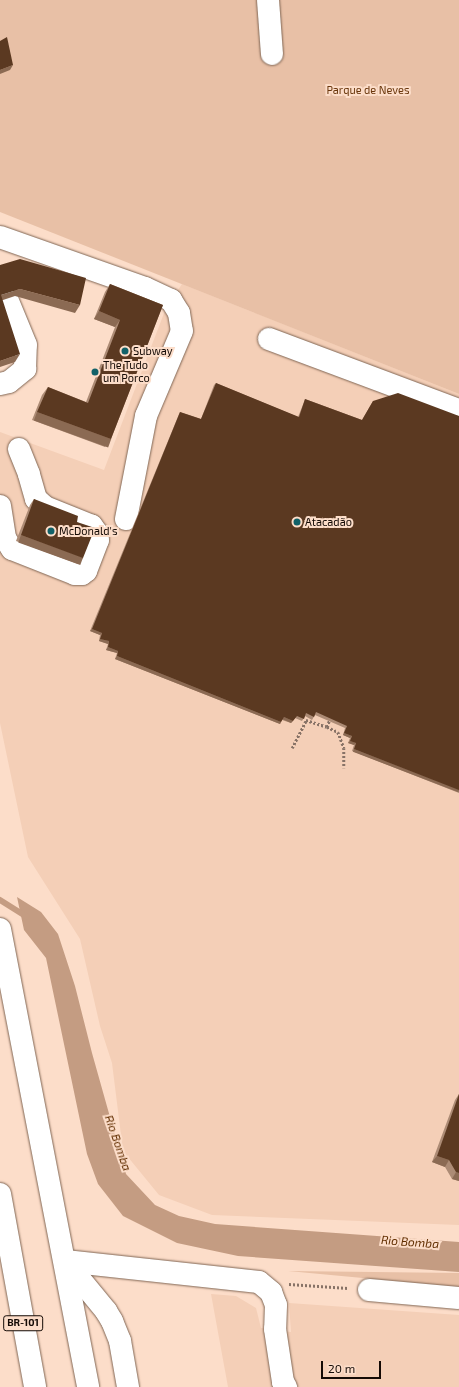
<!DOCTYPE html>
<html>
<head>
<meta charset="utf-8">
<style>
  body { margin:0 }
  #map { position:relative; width:459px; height:1387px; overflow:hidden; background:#fcddc9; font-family:"Exo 2",sans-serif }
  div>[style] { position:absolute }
  .built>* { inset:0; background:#f4cfb7 }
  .green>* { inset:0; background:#e8c0a6 }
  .water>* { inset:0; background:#c49c82 }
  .stream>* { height:6px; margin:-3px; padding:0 3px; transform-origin:3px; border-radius:3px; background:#c49c82 }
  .path>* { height:2.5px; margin-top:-1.25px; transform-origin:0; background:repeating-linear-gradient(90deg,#877266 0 2px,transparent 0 4px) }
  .roads { filter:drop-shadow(0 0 1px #806654) drop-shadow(0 0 1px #806654) }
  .minor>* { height:22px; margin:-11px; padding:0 11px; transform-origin:11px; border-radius:11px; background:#fff }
  .major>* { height:22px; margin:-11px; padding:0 11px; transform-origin:11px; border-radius:11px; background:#fff }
  .highway>* { height:22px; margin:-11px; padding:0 11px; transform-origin:11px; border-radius:11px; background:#fff }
  .wall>* { inset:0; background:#ac8b75 }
  .shaded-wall>* { inset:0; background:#8b6a53; transform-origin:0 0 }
  .building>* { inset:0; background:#5b3921 }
  .dots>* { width:11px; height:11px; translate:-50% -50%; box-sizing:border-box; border:2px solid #fcddc9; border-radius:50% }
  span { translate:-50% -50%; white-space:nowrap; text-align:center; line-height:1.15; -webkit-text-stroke:4px #fcddc9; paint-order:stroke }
  .shield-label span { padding:1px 3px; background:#fcddc9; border:1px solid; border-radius:3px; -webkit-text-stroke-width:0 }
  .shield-label { font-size:10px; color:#140a05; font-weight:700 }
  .park-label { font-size:11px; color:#6a370c }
  .poi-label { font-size:11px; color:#140a05 }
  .left { translate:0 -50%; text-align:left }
  .water-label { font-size:12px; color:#612e01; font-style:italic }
  .scale { position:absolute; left:321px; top:1361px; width:60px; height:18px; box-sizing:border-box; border:2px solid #140a05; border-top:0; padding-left:5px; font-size:12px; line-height:14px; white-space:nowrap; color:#140a05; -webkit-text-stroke:3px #fcddc9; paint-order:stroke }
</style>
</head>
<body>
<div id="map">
  <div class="built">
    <div style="clip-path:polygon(182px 284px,459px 394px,459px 1225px,212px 1215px,159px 1195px,123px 1151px,112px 1063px,100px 1026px,80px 939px,28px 857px,0 723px,0 432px,104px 470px,166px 308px)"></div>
    <div style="clip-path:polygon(211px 1294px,236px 1296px,256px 1308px,261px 1328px,291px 1332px,289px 1303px,459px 1315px,459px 1387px,228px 1387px)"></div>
  </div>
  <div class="green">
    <div style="clip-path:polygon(0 0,459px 0,459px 394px,0 212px)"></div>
    <div style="clip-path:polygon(288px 1271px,459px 1273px,459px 1287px)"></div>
  </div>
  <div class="water">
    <div style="clip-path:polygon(17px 897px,41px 912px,58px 934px,75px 986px,92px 1053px,126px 1174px,155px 1205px,179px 1216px,215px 1224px,459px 1242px,459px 1272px,238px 1256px,177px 1243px,123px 1216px,98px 1184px,87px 1154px,46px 958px,24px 930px)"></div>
  </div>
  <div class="stream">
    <div style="left:0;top:900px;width:31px;rotate:32deg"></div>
  </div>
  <div class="path">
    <div style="left:327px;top:727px;width:9px;rotate:-72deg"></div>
    <div style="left:292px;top:748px;width:31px;rotate:-63deg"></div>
    <div style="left:306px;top:720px;width:22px;rotate:18deg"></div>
    <div style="left:327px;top:727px;width:12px;rotate:24deg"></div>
    <div style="left:338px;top:732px;width:17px;rotate:69deg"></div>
    <div style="left:344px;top:748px;width:20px;rotate:90deg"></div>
    <div style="left:289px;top:1284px;width:59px;rotate:3.9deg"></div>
  </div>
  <div class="roads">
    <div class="minor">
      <div style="left:268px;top:0;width:54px;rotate:85.8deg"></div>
      <div style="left:0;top:237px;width:154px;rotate:19.4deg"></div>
      <div style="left:145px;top:288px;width:29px;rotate:25deg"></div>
      <div style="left:171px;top:300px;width:15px;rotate:58deg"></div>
      <div style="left:179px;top:313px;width:18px;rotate:81deg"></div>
      <div style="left:182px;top:331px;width:92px;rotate:113deg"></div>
      <div style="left:146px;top:416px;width:105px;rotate:101deg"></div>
      <div style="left:269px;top:339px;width:203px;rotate:20.5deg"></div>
      <div style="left:0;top:384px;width:9px;rotate:-13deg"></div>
      <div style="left:9px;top:382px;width:21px;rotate:-39deg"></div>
      <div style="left:25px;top:369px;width:24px;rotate:-88deg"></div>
      <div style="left:26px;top:345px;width:50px;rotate:-112.4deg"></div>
      <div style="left:0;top:506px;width:32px;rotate:81deg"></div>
      <div style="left:5px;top:538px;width:13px;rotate:58deg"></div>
      <div style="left:12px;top:549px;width:68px;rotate:21.6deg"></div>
      <div style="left:75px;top:574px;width:7px"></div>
      <div style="left:82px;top:574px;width:5px;rotate:-37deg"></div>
      <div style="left:86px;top:571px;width:33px;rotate:-69deg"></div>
      <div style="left:98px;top:540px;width:7px;rotate:-98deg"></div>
      <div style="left:97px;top:533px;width:9px;rotate:-126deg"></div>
      <div style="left:92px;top:526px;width:51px;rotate:-158deg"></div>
      <div style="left:45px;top:507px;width:12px;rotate:-138deg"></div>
      <div style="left:36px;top:499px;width:26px;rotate:-106deg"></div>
      <div style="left:29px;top:474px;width:27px;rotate:-112deg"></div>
      <div style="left:65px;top:1261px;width:195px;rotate:6.2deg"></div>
      <div style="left:259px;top:1282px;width:16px;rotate:40deg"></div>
      <div style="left:271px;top:1292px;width:14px;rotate:69deg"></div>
      <div style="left:276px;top:1305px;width:24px;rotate:92deg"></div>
      <div style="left:275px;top:1329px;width:54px;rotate:81.4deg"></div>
      <div style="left:283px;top:1382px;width:6px;rotate:59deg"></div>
      <div style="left:65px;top:1261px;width:65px;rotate:50.6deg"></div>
      <div style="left:106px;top:1311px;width:12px;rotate:59deg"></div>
      <div style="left:112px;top:1321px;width:22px;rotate:68deg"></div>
      <div style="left:120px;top:1341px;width:47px;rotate:80.1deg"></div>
      <div style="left:369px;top:1290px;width:90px;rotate:5.1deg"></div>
    </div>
    <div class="major">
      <div style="left:0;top:929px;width:466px;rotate:79.1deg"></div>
    </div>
    <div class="highway">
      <div style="left:0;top:1194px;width:196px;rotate:79.7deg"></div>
    </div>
  </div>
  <div class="wall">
    <div style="clip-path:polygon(110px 284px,163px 305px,111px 439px,105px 447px,32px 420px,42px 395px,48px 387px,86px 402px,115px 327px,94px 319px,105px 292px)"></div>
    <div style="clip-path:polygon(216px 383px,298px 417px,304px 402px,305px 399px,362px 420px,373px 401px,459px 416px,459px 793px,352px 751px,354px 745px,348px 743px,350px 738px,343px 735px,345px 728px,315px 715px,312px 720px,305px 716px,302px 721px,295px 718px,291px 723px,282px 720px,280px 724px,115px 659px,117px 653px,106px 650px,108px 644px,99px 641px,100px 635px,90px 631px,179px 414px,180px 412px,201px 419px,214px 385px)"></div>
    <div style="clip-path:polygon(34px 499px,77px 522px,83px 558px,78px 564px,16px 541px,30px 505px)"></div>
    <div style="clip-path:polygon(459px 1094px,459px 1181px,452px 1179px,445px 1167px,432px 1162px,455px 1100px)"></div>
  </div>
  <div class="shaded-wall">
    <div style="clip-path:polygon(13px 65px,10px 70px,0 74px,0 70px)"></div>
    <div style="clip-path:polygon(20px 289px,80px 305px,75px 313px,15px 296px,0 301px,1px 295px)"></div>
    <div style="clip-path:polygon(99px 311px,120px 320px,115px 327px,94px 319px)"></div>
    <div style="clip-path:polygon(20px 354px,15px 362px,0 367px,0 361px)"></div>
    <div style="left:37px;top:412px;width:79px;height:9px;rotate:20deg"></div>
    <div style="left:21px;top:535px;width:66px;height:8px;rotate:20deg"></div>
    <div style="clip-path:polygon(92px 629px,102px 633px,100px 635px,90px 631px)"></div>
    <div style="clip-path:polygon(100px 639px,109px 641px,108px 644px,99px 641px)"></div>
    <div style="clip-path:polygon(108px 647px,118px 651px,117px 653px,106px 650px)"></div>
    <div style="clip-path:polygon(117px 656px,281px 722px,280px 724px,115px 659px)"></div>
    <div style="clip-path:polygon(284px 717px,293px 721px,291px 723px,282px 719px)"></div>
    <div style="clip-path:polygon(344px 733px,352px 736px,350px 738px,343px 735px)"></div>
    <div style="clip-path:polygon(350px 741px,356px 743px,354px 745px,348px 743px)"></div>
    <div style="left:354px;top:749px;width:113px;height:3px;rotate:21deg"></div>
    <div style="clip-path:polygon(437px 1156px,449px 1160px,445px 1167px,432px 1162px)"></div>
    <div style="clip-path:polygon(456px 1172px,459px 1173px,459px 1181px,452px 1179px)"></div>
  </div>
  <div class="building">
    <div style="clip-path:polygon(7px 37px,13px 65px,0 70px,0 41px)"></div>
    <div style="clip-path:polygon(20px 259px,86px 278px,80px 305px,20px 289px,1px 295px,20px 354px,0 361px,0 265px)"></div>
    <div style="clip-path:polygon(110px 284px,163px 305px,111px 439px,37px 412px,48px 387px,88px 403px,120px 320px,99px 311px)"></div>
    <div style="clip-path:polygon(216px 383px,299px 417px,305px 399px,362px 420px,373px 401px,398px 393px,459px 416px,459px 790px,354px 749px,356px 743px,350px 741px,352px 736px,344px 733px,347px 726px,316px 712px,314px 717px,306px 713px,304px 719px,297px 716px,293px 721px,284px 717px,281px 722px,117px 656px,118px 651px,108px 647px,109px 641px,100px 639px,102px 633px,92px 629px,180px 412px,201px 419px)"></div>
    <div style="clip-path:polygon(34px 499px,78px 516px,77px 522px,95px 528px,83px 558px,21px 535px)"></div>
    <div style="clip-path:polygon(459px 1094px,459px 1173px,456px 1172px,449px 1160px,437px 1156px)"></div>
  </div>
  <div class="dots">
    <div style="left:125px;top:351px;background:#116168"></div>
    <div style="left:95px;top:372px;background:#116168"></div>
    <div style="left:297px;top:522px;background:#116168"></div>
    <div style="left:51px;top:531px;background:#116168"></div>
  </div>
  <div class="shield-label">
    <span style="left:23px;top:1323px">BR-101</span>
  </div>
  <div class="park-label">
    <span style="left:368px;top:90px">Parque de Neves</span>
  </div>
  <div class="poi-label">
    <span class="left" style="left:133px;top:351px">Subway</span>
    <span class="left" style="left:103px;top:372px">The Tudo<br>um Porco</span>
    <span class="left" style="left:305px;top:522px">Atacadão</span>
    <span class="left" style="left:59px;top:531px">McDonald's</span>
  </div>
  <div class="water-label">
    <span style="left:118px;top:1143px;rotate:71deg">Rio Bomba</span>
    <span style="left:410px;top:1242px;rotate:4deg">Rio Bomba</span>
  </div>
  <div class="scale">20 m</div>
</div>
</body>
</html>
